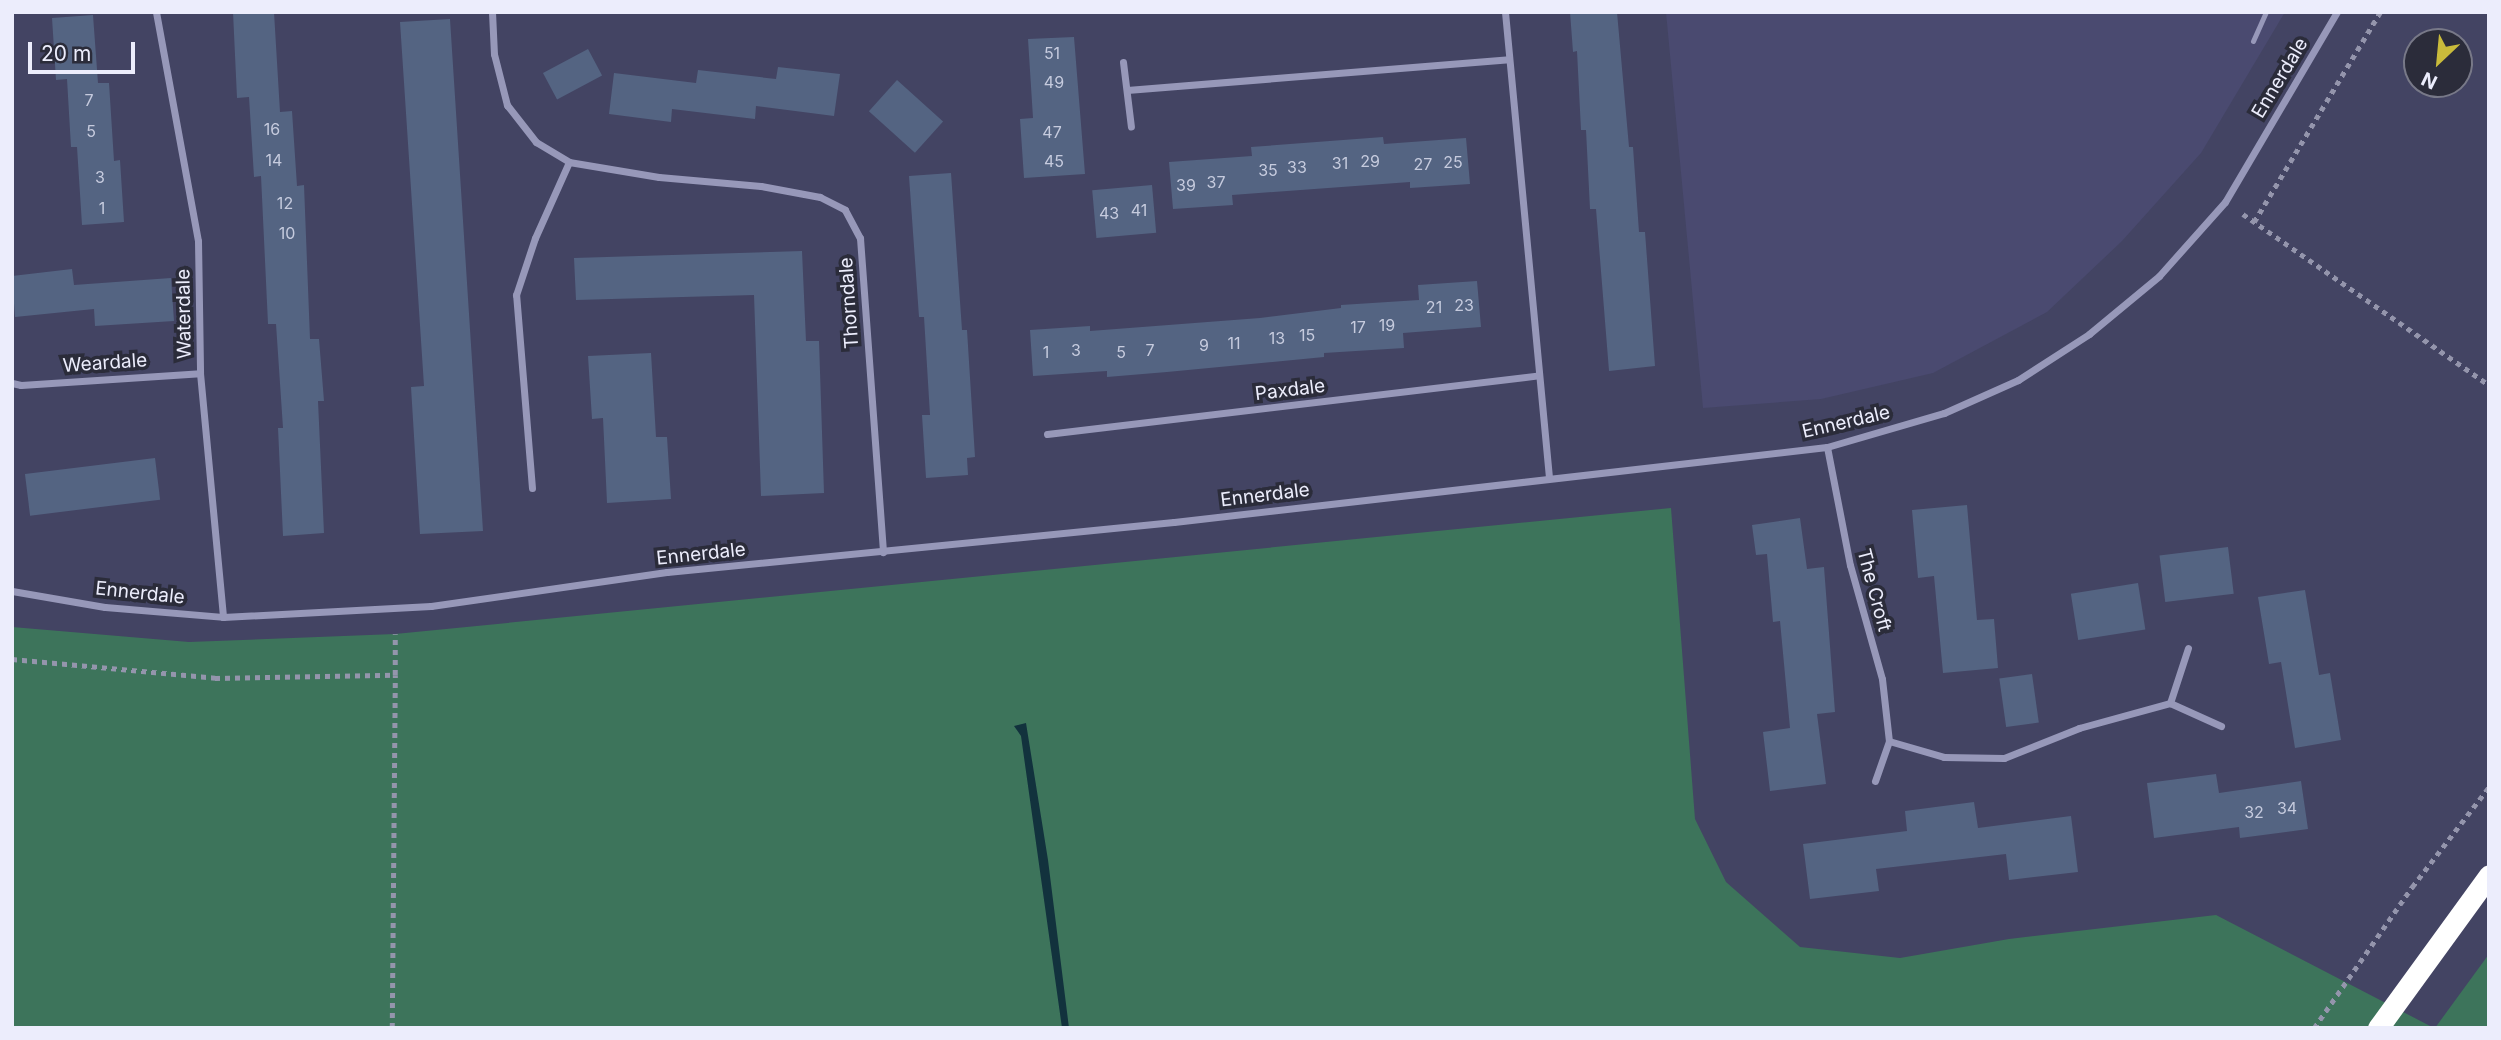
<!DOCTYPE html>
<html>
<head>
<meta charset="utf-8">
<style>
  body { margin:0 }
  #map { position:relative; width:2501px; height:1040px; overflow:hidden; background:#434463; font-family:Inter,sans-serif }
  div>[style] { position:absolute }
  .built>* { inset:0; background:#4a4a70 }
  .green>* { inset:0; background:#3d745b }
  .water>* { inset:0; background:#12323d }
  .building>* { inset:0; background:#546482; transform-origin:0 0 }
  .path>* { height:4.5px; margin-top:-2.25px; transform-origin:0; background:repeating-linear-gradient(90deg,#9495ac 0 5px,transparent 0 10px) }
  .lane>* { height:5px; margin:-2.5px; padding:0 2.5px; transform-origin:2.5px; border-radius:2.5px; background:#9798b9 }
  .street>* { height:7px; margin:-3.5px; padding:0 3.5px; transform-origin:3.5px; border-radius:3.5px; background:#9798b9 }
  .highway>* { height:21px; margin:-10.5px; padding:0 10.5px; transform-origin:10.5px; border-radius:10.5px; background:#fff }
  span { translate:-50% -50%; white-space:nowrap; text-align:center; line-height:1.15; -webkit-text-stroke:7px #2b2c3a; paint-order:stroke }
  .number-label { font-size:16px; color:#c6cbde }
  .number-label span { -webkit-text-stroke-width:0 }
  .street-label { font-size:19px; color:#ecedfc }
  .frame { position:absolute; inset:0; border:14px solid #ecedfc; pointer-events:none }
  .north { position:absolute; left:2403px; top:28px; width:70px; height:70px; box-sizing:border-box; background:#2b2c3a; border:2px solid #787988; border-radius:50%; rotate:206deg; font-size:19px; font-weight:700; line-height:28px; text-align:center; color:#ecedfc }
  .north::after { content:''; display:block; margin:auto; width:24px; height:32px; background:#c9bb3b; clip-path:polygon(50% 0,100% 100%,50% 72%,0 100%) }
  .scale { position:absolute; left:28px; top:42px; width:107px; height:32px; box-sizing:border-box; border:4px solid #ecedfc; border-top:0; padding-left:9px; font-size:21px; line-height:24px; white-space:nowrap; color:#ecedfc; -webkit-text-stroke:5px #2b2c3a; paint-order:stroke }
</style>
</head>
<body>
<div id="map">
  <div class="built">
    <div style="clip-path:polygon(1666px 12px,2285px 12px,2201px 153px,2122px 241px,2047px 312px,1933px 373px,1821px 399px,1703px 408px)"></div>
  </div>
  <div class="green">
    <div style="clip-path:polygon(1671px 508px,1695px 819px,1726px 882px,1800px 947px,1900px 958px,2009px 939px,2216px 915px,2434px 1028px,12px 1028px,12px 627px,189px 642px,395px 634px)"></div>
    <div style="clip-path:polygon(2489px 954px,2489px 1028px,2435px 1028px)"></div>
  </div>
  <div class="water">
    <div style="clip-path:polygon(1026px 723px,1048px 860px,1069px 1028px,1062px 1028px,1021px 736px,1014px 726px)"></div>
  </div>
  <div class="building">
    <div style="clip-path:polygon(233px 12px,274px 12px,280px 112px,292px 111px,297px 186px,304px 185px,310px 339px,319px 339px,324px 401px,318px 401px,324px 533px,283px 536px,278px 428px,283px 428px,276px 324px,268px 324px,261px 176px,254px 177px,249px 97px,237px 98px)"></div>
    <div style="clip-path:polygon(1570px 12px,1617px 12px,1629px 147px,1633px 147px,1639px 232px,1645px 232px,1655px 366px,1609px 371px,1596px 209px,1590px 209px,1586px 130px,1581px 130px,1577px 51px,1573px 52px)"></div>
    <div style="clip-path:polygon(93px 15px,98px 83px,109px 83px,114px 161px,120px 160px,124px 222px,82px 225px,77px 147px,71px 147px,67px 79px,56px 80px,52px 18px)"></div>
    <div style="clip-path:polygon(450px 19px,483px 531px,420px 534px,411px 387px,424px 386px,400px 22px)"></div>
    <div style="clip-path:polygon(1074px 37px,1085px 174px,1024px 178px,1020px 119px,1033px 118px,1028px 39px)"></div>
    <div style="left:588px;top:49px;width:30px;height:51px;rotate:62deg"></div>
    <div style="clip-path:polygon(778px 67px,840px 74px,834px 116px,756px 106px,755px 119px,672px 109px,671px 122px,609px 114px,614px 73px,696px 83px,698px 70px,776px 79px)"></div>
    <div style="left:897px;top:80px;width:62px;height:42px;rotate:42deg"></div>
    <div style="clip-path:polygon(1383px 137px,1384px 144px,1466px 138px,1470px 184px,1410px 188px,1410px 182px,1232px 195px,1233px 205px,1173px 209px,1169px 162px,1252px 156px,1251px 147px)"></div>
    <div style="clip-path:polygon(951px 173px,962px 330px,967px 330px,975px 457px,967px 458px,968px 475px,926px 478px,922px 415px,930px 415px,924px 317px,919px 317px,909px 176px)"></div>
    <div style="left:1152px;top:185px;width:48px;height:60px;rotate:85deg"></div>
    <div style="clip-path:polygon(802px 251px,806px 341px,819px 341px,824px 493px,761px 496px,754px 295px,576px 300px,574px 258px)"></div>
    <div style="clip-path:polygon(72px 269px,74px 285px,171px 278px,174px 321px,95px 326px,94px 309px,15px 317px,12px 276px)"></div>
    <div style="clip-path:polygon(1477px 281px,1481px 327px,1403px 333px,1404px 348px,1324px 353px,1324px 357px,1167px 372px,1107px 377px,1107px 371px,1033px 376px,1030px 330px,1090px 326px,1090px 331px,1260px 318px,1341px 308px,1341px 305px,1419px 300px,1418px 285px)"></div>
    <div style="clip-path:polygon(651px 353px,656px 437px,667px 437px,671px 499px,607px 503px,603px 418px,592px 419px,588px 356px)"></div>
    <div style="left:155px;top:458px;width:42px;height:131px;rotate:83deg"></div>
    <div style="clip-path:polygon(1967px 505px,1977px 620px,1994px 619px,1998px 668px,1943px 673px,1934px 576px,1918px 578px,1912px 510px)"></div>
    <div style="clip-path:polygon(1800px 518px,1807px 569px,1824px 567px,1835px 712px,1817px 714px,1826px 784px,1770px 791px,1763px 732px,1790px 728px,1780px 621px,1773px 622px,1767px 554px,1756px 555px,1752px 525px)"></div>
    <div style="left:2228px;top:547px;width:47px;height:69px;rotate:83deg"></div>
    <div style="left:2138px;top:583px;width:47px;height:68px;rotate:81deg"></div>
    <div style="clip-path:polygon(2305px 590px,2319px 675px,2330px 673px,2341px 740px,2295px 748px,2281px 662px,2269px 664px,2258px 597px)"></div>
    <div style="left:2032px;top:674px;width:49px;height:33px;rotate:82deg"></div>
    <div style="clip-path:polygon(2216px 774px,2219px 793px,2301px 781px,2308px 829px,2240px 838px,2239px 827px,2154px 838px,2147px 783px)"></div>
    <div style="clip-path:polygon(1974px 802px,1978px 828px,2071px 816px,2078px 872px,2009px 880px,2006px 854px,1876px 869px,1879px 891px,1810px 899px,1803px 844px,1907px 831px,1905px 811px)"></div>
  </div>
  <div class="path">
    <div style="left:2243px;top:214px;width:300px;rotate:34.8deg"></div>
    <div style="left:2254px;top:222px;width:245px;rotate:-59deg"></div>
    <div style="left:12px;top:659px;width:204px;rotate:5.3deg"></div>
    <div style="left:215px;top:678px;width:180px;rotate:-1deg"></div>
    <div style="left:395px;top:675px;width:41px;rotate:-90deg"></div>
    <div style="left:392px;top:1028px;width:353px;rotate:-89.5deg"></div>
    <div style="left:2314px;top:1028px;width:172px;rotate:-55.2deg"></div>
    <div style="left:2412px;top:887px;width:126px;rotate:-52.4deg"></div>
  </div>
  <div class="lane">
    <div style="left:2253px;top:41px;width:32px;rotate:-66deg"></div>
  </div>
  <div class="street">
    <div style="left:156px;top:12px;width:233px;rotate:79.6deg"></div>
    <div style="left:198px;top:241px;width:132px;rotate:89.1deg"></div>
    <div style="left:200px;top:373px;width:245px;rotate:84.6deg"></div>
    <div style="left:492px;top:12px;width:42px;rotate:87.3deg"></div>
    <div style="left:494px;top:54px;width:53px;rotate:75.7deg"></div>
    <div style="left:507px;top:105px;width:47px;rotate:51.9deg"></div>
    <div style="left:536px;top:142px;width:39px;rotate:31deg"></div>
    <div style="left:569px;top:162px;width:91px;rotate:9.5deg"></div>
    <div style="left:659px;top:177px;width:102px;rotate:5deg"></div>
    <div style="left:761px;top:186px;width:60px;rotate:10.6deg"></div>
    <div style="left:820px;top:197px;width:28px;rotate:27deg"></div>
    <div style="left:845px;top:210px;width:32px;rotate:62deg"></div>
    <div style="left:860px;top:238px;width:315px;rotate:85.8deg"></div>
    <div style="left:1505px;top:12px;width:467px;rotate:84.6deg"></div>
    <div style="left:1123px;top:62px;width:65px;rotate:83deg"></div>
    <div style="left:1127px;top:90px;width:383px;rotate:-4.6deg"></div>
    <div style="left:12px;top:383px;width:9px;rotate:13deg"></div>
    <div style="left:21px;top:385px;width:179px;rotate:-3.8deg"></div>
    <div style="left:1047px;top:434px;width:493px;rotate:-6.8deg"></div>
    <div style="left:1827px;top:447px;width:120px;rotate:79deg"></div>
    <div style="left:1850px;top:565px;width:118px;rotate:74.3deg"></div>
    <div style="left:1882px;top:679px;width:62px;rotate:83.6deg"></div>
    <div style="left:1889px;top:741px;width:57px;rotate:16.2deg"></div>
    <div style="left:1944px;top:757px;width:60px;rotate:1deg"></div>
    <div style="left:2004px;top:758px;width:81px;rotate:-21.8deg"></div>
    <div style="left:2079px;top:728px;width:94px;rotate:-15.4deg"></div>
    <div style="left:532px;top:488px;width:194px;rotate:-94.7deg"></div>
    <div style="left:516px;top:295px;width:60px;rotate:-71.6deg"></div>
    <div style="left:535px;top:238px;width:83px;rotate:-65.9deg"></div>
    <div style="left:12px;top:591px;width:94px;rotate:9.8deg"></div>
    <div style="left:105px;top:607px;width:118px;rotate:4.8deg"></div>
    <div style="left:223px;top:617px;width:208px;rotate:-3deg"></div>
    <div style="left:431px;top:606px;width:238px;rotate:-8.2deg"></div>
    <div style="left:667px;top:572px;width:509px;rotate:-5.63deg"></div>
    <div style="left:1174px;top:522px;width:657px;rotate:-6.55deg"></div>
    <div style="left:1827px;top:447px;width:122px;rotate:-16.2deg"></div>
    <div style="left:1944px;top:413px;width:81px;rotate:-24deg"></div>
    <div style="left:2018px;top:380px;width:85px;rotate:-32.9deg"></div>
    <div style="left:2089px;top:334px;width:91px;rotate:-39.6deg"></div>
    <div style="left:2159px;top:276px;width:99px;rotate:-48.3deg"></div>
    <div style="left:2225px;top:202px;width:221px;rotate:-59.5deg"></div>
    <div style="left:2188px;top:648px;width:58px;rotate:108.1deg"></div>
    <div style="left:2170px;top:703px;width:56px;rotate:24.3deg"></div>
    <div style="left:1875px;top:781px;width:42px;rotate:-70.7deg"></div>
  </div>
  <div class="highway">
    <div style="left:2378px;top:1028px;width:189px;rotate:-54deg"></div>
  </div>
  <div class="number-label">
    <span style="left:1052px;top:53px">51</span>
    <span style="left:1054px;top:82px">49</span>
    <span style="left:89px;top:100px">7</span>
    <span style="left:272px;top:129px">16</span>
    <span style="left:91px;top:131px">5</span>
    <span style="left:1052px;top:132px">47</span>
    <span style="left:274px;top:160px">14</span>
    <span style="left:1054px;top:161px">45</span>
    <span style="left:1370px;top:161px">29</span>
    <span style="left:1453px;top:162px">25</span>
    <span style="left:1340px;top:163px">31</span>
    <span style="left:1423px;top:164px">27</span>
    <span style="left:1297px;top:167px">33</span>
    <span style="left:1268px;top:170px">35</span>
    <span style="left:100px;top:177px">3</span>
    <span style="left:1216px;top:182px">37</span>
    <span style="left:1186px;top:185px">39</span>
    <span style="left:285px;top:203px">12</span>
    <span style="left:102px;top:208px">1</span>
    <span style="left:1139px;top:210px">41</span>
    <span style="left:1109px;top:213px">43</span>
    <span style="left:287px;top:233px">10</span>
    <span style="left:1464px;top:305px">23</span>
    <span style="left:1434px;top:307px">21</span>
    <span style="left:1387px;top:325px">19</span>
    <span style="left:1358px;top:327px">17</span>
    <span style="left:1307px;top:335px">15</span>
    <span style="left:1277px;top:338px">13</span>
    <span style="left:1234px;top:343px">11</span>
    <span style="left:1204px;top:345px">9</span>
    <span style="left:1076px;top:350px">3</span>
    <span style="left:1150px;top:350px">7</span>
    <span style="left:1046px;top:352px">1</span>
    <span style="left:1121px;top:352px">5</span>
    <span style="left:2287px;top:808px">34</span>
    <span style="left:2254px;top:812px">32</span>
  </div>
  <div class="street-label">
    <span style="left:2280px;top:78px;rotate:-59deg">Ennerdale</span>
    <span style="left:849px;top:303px;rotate:-94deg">Thorndale</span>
    <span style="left:184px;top:314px;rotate:-91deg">Waterdale</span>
    <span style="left:105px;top:363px;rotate:-4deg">Weardale</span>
    <span style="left:1290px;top:390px;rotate:-7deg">Paxdale</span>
    <span style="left:1846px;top:422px;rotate:-13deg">Ennerdale</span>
    <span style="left:1265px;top:495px;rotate:-7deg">Ennerdale</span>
    <span style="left:701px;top:554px;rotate:-6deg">Ennerdale</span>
    <span style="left:1874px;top:590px;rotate:75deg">The Croft</span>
    <span style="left:140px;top:593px;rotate:6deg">Ennerdale</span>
  </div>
  <div class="frame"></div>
  <div class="north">N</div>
  <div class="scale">20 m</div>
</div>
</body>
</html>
